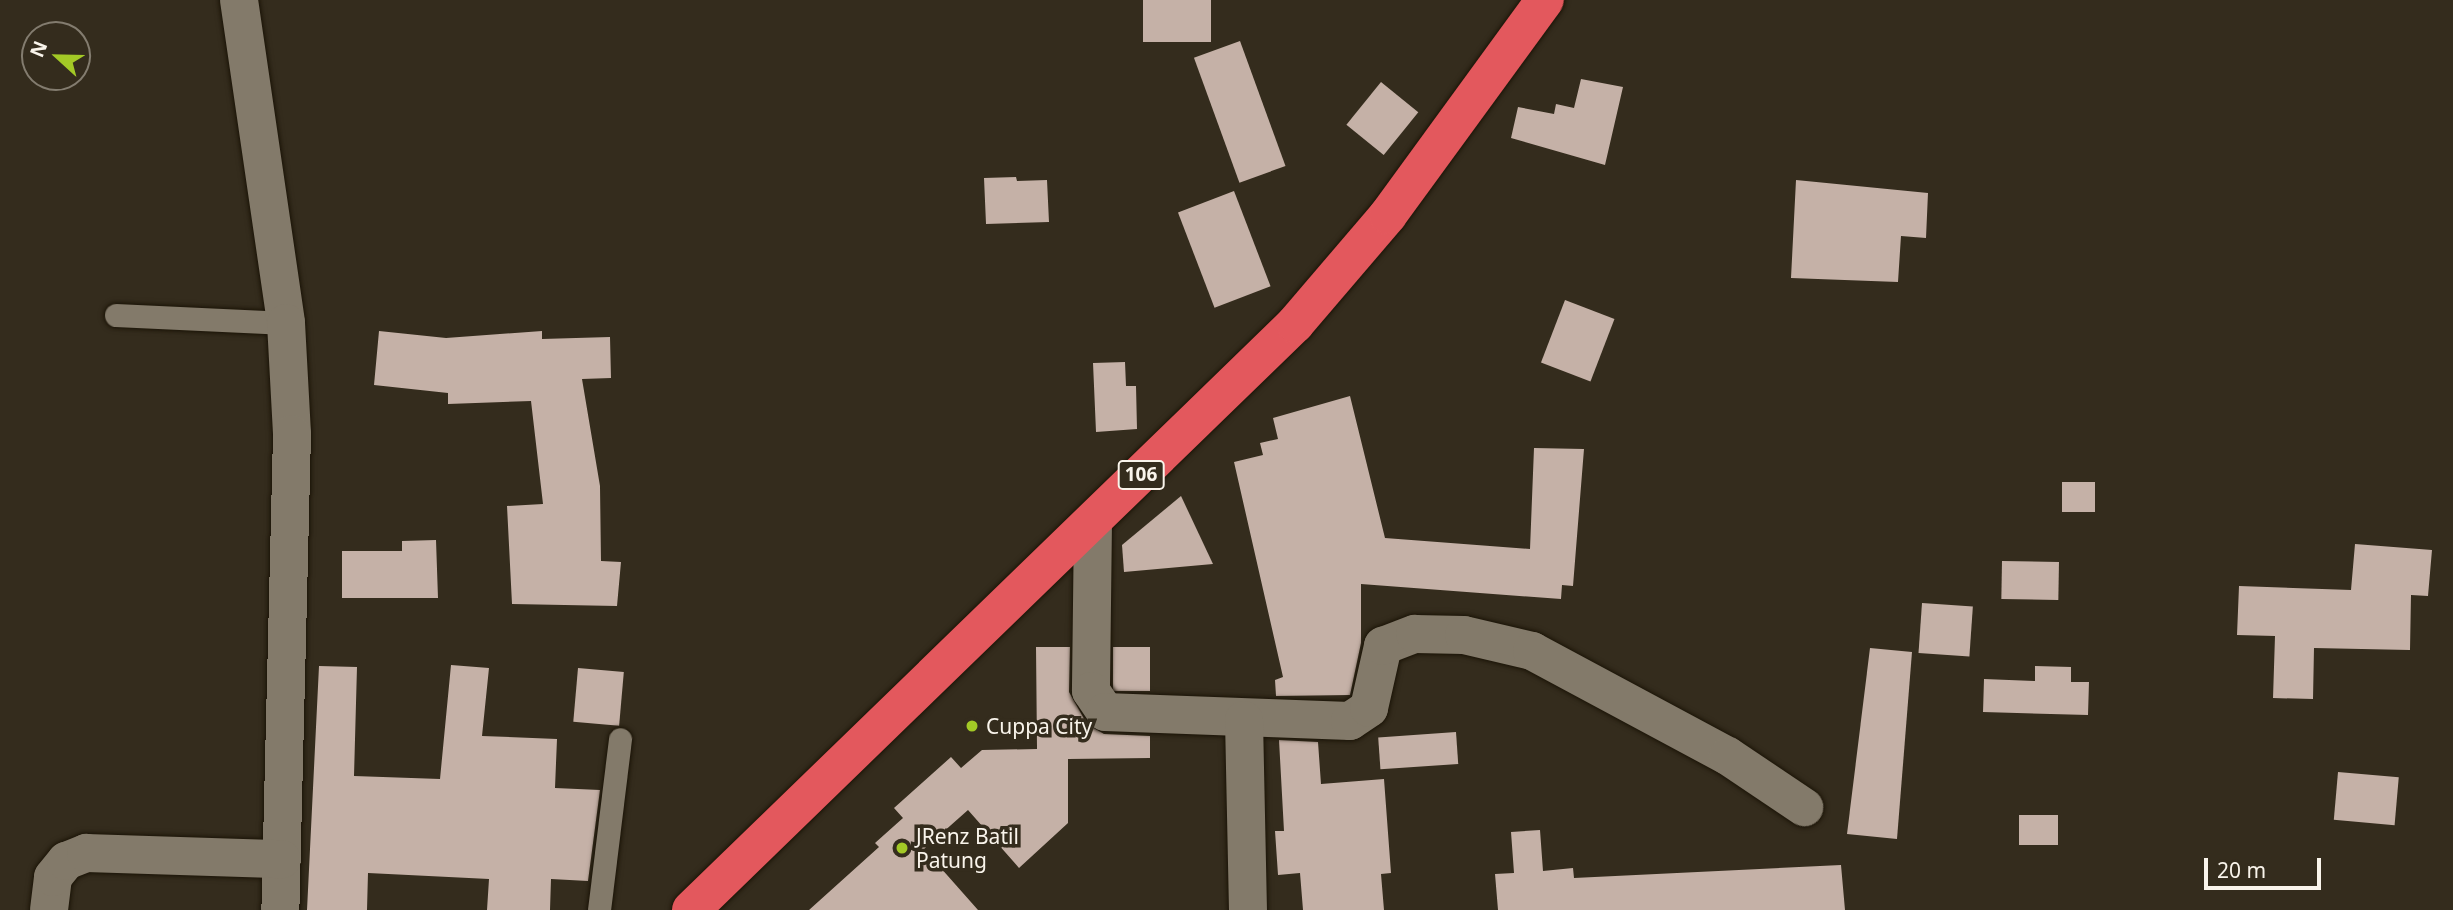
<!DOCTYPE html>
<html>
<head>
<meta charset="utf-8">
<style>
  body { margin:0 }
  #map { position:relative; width:2453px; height:910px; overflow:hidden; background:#342c1d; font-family:"Noto Sans",sans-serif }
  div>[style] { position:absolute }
  .building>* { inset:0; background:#c5b1a7; transform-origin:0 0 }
  .roads { filter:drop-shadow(0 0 2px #1b1407) drop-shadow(0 0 2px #1b1407) }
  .lane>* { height:23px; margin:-11.5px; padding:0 11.5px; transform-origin:11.5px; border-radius:11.5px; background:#837a6a }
  .street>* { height:38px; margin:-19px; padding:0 19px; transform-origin:19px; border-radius:19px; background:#837a6a }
  .highway>* { height:38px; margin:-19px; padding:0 19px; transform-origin:19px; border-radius:19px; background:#e3585d }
  .dots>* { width:19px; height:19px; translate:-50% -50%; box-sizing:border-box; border:4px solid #342c1d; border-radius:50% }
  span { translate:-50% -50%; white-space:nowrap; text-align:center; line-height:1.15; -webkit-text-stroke:7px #342c1d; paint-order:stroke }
  .shield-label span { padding:2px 5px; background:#342c1d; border:2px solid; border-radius:5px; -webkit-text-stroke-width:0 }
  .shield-label { font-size:19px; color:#f9f4eb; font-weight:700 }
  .poi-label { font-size:21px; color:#f9f4eb }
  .left { translate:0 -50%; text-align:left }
  .north { position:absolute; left:21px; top:21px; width:70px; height:70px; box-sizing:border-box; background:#342c1d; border:2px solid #837c6f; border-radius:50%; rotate:292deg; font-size:19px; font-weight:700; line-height:28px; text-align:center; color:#f9f4eb }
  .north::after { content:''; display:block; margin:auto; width:24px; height:32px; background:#a3c926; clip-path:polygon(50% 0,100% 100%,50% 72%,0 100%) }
  .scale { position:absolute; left:2204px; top:858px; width:117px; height:32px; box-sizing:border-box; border:4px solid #f9f4eb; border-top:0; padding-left:9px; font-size:21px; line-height:24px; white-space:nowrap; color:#f9f4eb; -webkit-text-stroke:5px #342c1d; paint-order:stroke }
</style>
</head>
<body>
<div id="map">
  <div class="building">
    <div style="left:1143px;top:0;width:68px;height:42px"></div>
    <div style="left:1240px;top:41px;width:133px;height:49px;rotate:70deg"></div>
    <div style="clip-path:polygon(1581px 79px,1623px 87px,1605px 165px,1511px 138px,1518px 107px,1554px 114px,1556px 104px,1574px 108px)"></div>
    <div style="left:1381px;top:82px;width:48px;height:55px;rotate:39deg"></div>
    <div style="clip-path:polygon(1016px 177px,1017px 181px,1047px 180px,1049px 222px,986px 224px,984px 178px)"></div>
    <div style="clip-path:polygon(1796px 180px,1928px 193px,1926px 238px,1901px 236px,1898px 282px,1791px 278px)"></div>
    <div style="left:1234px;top:191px;width:102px;height:60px;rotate:69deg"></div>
    <div style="left:1565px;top:300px;width:53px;height:67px;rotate:21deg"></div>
    <div style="clip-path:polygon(379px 331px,446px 338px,542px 331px,542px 339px,610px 337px,611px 378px,582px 379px,600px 486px,601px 561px,621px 562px,617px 606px,512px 604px,507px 506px,543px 504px,531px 401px,448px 404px,448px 393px,374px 385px)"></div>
    <div style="clip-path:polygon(1125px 362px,1126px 386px,1136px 386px,1137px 429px,1096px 432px,1093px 363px)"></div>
    <div style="clip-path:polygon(1350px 396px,1385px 538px,1530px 549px,1534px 448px,1584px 449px,1573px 586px,1562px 585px,1561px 599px,1361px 584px,1361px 643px,1350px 695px,1276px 696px,1275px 680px,1283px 677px,1234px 462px,1263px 455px,1260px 443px,1278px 439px,1273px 418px)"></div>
    <div style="left:2062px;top:482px;width:33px;height:30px"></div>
    <div style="clip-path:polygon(1181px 496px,1213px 564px,1124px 572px,1122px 545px)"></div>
    <div style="clip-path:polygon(436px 540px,438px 598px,342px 598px,342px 551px,402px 551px,402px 541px)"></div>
    <div style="clip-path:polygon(2355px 544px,2432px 550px,2428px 596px,2411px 595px,2410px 650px,2314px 648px,2313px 699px,2273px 698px,2275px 636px,2237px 635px,2239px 586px,2351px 590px)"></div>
    <div style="left:2002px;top:561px;width:57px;height:38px;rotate:1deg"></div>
    <div style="left:1922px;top:603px;width:51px;height:50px;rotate:4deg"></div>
    <div style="clip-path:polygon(1036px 647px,1070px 647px,1069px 692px,1087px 724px,1104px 734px,1150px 736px,1150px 758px,1068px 759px,1068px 823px,1019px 868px,968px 810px,924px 849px,978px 910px,809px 910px,879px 847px,875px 843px,903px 818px,894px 808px,951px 757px,961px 768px,982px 750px,1037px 749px)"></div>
    <div style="left:1113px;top:647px;width:37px;height:44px"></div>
    <div style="clip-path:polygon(1870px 648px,1912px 652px,1897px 839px,1847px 834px)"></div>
    <div style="clip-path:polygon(451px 665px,489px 668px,482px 736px,557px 739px,555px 788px,600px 790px,588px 881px,551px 879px,550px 910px,487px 910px,489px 879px,368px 873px,367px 910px,307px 910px,319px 666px,357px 667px,354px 776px,440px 779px)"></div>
    <div style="clip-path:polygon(2035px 666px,2071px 667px,2071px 682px,2089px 682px,2088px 715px,1983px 712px,1984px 679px,2035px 681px)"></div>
    <div style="left:578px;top:668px;width:46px;height:54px;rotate:5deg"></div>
    <div style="left:1456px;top:732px;width:32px;height:78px;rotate:86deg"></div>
    <div style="clip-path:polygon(1279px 740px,1318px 742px,1321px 784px,1384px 779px,1391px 873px,1381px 874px,1384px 910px,1303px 910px,1300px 873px,1278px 875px,1275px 831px,1284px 831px)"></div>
    <div style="left:2338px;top:772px;width:61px;height:48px;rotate:5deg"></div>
    <div style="left:2058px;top:815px;width:30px;height:39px;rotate:90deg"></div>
    <div style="clip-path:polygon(1540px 830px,1543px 871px,1573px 868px,1574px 878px,1841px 865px,1845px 910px,1498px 910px,1495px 874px,1514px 873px,1511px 832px)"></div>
  </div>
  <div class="roads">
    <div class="lane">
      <div style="left:116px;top:315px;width:170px;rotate:2.7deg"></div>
      <div style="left:599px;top:910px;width:172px;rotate:-83deg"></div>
    </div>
    <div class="street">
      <div style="left:239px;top:0;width:326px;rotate:81.7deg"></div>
      <div style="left:286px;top:323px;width:111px;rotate:86.9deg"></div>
      <div style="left:292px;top:434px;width:476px;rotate:91.4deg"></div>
      <div style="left:1093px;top:522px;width:169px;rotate:90.7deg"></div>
      <div style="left:1091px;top:691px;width:25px;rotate:56deg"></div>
      <div style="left:1105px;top:712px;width:245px;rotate:2.1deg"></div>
      <div style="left:1350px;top:721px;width:23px;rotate:-34deg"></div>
      <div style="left:1369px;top:708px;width:64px;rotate:-77.3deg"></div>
      <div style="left:1383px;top:646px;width:34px;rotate:-21deg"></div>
      <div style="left:1415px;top:634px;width:49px;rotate:1.2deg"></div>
      <div style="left:1464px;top:635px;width:70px;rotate:13.2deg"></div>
      <div style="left:1532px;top:651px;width:222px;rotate:28.2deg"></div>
      <div style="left:1728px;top:756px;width:92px;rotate:33.9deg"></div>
      <div style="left:1244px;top:720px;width:190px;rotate:88.8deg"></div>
      <div style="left:49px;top:910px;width:33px;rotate:-83deg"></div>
      <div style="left:53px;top:877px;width:21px;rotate:-51deg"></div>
      <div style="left:66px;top:861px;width:22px;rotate:-22deg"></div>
      <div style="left:86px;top:853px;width:196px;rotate:1.8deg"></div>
    </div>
    <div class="highway">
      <div style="left:691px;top:910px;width:842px;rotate:-44.13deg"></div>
      <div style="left:1295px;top:324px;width:143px;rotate:-49.5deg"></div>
      <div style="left:1388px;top:215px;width:266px;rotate:-53.9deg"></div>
    </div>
  </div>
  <div class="dots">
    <div style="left:972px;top:726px;background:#a3c926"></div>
    <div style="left:902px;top:848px;background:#a3c926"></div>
  </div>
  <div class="shield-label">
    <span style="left:1141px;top:475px">106</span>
  </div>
  <div class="poi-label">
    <span class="left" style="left:986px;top:726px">Cuppa City</span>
    <span class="left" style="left:916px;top:848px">JRenz Batil<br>Patung</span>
  </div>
  <div class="north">N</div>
  <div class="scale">20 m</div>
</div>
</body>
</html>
